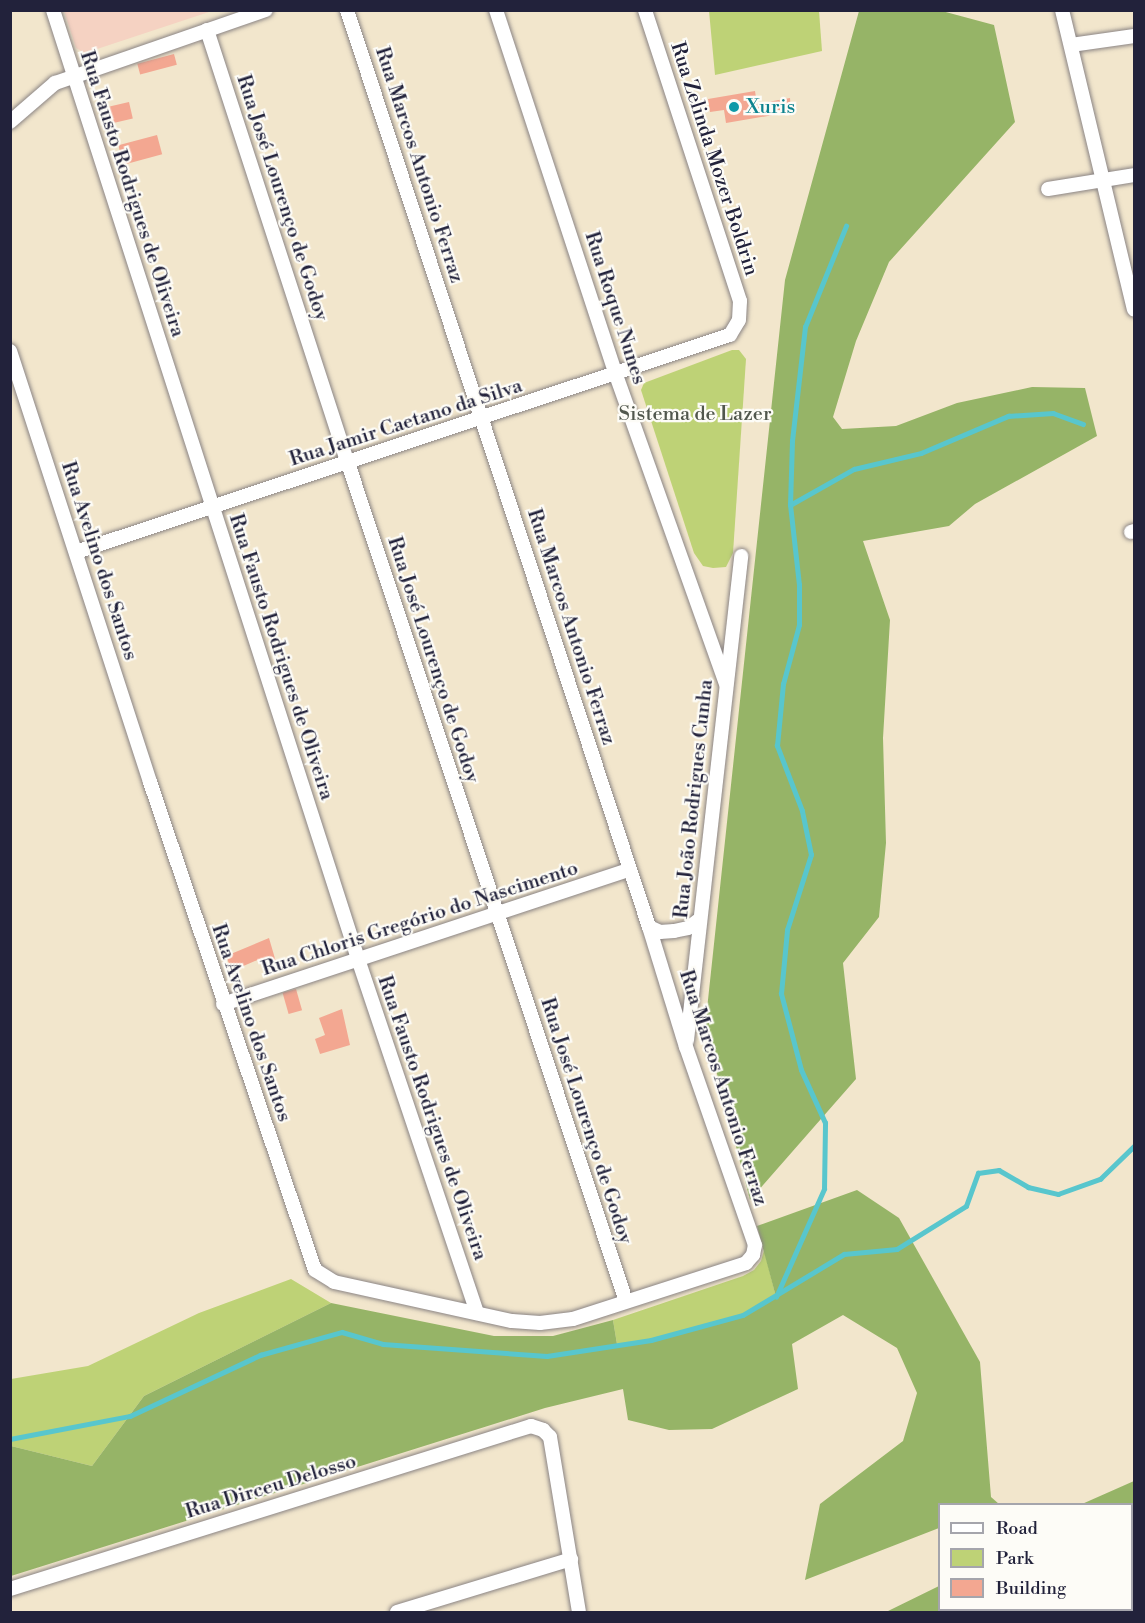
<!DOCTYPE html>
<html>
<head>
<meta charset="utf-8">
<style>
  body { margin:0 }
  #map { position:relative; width:1145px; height:1623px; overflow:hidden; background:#f2e6cc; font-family:"Libre Bodoni",serif }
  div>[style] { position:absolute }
  .built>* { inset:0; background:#f5d2c2 }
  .green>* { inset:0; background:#bed276 }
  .forest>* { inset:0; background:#96b467 }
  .stream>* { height:4.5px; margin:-2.25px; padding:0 2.25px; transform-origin:2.25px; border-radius:2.25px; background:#58c6cd }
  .building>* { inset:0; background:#f3a791; transform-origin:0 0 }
  .roads { filter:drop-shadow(0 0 2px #8a8484) drop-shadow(0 0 2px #8a8484) }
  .minor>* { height:14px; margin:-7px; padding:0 7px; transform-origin:7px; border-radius:7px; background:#fff }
  .dots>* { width:16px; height:16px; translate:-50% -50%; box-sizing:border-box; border:3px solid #fdfcf7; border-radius:50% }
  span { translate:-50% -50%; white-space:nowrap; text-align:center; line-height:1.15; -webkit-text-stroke:4.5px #fdfcf7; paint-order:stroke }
  .culture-label { font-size:20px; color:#0d838f }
  .left { translate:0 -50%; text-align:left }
  .street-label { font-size:20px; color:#22223b }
  .park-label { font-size:20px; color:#51574d }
  .frame { position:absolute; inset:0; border:12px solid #22223b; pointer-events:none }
  .legend { position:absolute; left:938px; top:1503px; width:195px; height:108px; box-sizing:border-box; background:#fdfcf7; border:2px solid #a5a5ac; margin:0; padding:8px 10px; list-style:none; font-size:18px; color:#22223b }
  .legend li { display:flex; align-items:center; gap:12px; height:30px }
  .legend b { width:30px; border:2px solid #a5a5ac }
</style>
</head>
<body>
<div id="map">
  <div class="built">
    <div style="clip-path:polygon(64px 11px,64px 10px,212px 11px,85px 53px,76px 48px)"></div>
  </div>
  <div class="green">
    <div style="clip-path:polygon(709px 11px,819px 11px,822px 51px,715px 75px)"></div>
    <div style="clip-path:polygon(732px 350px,739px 350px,746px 359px,733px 553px,726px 567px,713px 568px,703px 566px,694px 553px,641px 390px,644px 383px)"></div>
    <div style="clip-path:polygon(764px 1250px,776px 1297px,743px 1315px,651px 1340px,617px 1344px,613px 1320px,743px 1276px,754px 1270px,761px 1261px)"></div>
    <div style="clip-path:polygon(291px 1279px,331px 1303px,144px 1396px,92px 1466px,11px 1446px,11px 1379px,88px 1366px,199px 1313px)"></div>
  </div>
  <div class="forest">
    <div style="clip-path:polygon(859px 11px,942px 11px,994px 25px,1015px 122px,889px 262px,856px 341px,833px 417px,842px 429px,896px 426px,957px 403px,1032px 387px,1085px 388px,1097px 436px,975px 504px,949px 526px,863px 541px,890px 620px,883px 738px,886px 843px,879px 917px,843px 963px,856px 1079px,750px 1200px,705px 1028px,785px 280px)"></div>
    <div style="clip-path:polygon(857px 1190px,899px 1218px,980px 1362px,991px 1497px,999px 1504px,940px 1504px,939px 1528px,805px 1580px,820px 1504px,903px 1441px,917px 1393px,897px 1348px,843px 1315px,792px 1344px,798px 1389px,712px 1429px,669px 1430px,628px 1420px,623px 1389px,545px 1408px,11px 1576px,11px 1446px,92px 1466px,144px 1396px,331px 1303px,494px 1336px,553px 1336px,613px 1320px,617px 1344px,651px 1340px,743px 1315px,776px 1297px,757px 1226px)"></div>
    <div style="clip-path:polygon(1134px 1481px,1134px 1609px,1120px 1612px,886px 1612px,939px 1586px,940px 1610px,1132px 1610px,1132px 1504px,1082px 1504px)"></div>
  </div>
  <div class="stream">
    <div style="left:790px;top:505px;width:73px;rotate:-29.4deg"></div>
    <div style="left:854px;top:469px;width:69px;rotate:-13.4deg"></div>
    <div style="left:921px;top:453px;width:95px;rotate:-23deg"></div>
    <div style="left:1008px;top:416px;width:45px;rotate:-3.8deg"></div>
    <div style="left:1053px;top:413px;width:32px;rotate:20deg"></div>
    <div style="left:776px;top:1297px;width:118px;rotate:-66deg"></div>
    <div style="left:824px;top:1189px;width:66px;rotate:-89.1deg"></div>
    <div style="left:825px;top:1123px;width:58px;rotate:-114.4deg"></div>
    <div style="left:801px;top:1070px;width:79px;rotate:-104.7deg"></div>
    <div style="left:781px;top:994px;width:64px;rotate:-84.6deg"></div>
    <div style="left:787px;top:930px;width:79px;rotate:-72.3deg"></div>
    <div style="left:811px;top:855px;width:45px;rotate:-101.6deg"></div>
    <div style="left:802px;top:811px;width:70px;rotate:-111deg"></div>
    <div style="left:777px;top:746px;width:62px;rotate:-84.5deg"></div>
    <div style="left:783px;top:684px;width:61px;rotate:-74.8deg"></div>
    <div style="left:799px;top:625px;width:40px;rotate:-90deg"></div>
    <div style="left:799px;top:585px;width:81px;rotate:-96.4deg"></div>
    <div style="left:790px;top:505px;width:64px;rotate:-88.2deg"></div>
    <div style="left:792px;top:441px;width:115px;rotate:-83.5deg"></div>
    <div style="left:805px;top:327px;width:109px;rotate:-67.9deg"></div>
    <div style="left:10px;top:1439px;width:122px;rotate:-10.9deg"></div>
    <div style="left:130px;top:1416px;width:144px;rotate:-25.1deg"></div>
    <div style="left:260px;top:1355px;width:85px;rotate:-15.7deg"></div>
    <div style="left:342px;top:1332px;width:43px;rotate:16.3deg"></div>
    <div style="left:383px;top:1344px;width:164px;rotate:4.2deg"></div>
    <div style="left:547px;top:1356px;width:105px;rotate:-8.7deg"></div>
    <div style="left:651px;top:1340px;width:95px;rotate:-15.2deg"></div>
    <div style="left:743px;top:1315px;width:118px;rotate:-31.1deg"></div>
    <div style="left:844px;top:1254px;width:53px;rotate:-5.4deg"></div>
    <div style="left:897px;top:1249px;width:81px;rotate:-31.9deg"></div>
    <div style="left:966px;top:1206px;width:35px;rotate:-70deg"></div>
    <div style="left:978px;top:1173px;width:21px;rotate:-8deg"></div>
    <div style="left:999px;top:1170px;width:34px;rotate:30deg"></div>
    <div style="left:1028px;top:1187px;width:31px;rotate:13deg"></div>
    <div style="left:1058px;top:1194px;width:45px;rotate:-19.7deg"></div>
    <div style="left:1100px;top:1179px;width:47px;rotate:-44.1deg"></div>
  </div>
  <div class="building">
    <div style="left:174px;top:54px;width:11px;height:38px;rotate:75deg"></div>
    <div style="clip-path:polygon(755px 91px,757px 104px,790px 98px,791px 112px,726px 123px,724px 110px,710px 112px,708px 99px)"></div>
    <div style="left:129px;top:102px;width:17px;height:21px;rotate:77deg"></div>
    <div style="left:157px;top:135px;width:20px;height:40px;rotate:75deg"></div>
    <div style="clip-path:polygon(269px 938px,276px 962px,264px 965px,262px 958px,232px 971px,226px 956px)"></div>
    <div style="left:296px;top:989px;width:22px;height:14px;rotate:74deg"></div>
    <div style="clip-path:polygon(342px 1009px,350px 1045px,320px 1054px,315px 1039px,325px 1035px,319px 1018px)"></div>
  </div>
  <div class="roads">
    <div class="minor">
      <div style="left:53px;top:10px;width:997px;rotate:72.18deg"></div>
      <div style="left:358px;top:959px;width:373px;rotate:71.4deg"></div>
      <div style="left:496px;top:10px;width:384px;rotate:71.8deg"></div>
      <div style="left:616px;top:375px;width:328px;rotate:70.4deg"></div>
      <div style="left:1062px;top:10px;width:308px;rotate:76.5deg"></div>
      <div style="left:207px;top:30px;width:455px;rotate:72deg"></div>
      <div style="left:348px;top:463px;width:883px;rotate:71.65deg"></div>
      <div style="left:1071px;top:45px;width:64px;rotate:-8.1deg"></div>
      <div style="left:10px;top:122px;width:60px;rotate:-40.9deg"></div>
      <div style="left:55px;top:83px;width:223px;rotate:-19.1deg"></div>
      <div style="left:1048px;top:189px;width:87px;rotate:-9.2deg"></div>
      <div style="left:10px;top:351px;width:453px;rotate:72deg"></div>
      <div style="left:150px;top:782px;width:515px;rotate:71.32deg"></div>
      <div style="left:315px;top:1270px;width:22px;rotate:32deg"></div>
      <div style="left:334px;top:1282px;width:182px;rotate:12.4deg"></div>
      <div style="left:512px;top:1321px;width:28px;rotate:4deg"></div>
      <div style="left:540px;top:1323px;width:33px;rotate:-7deg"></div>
      <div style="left:573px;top:1319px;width:182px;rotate:-17.9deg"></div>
      <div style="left:746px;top:1263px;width:11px;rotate:-49deg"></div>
      <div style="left:753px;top:1255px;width:10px;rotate:-79deg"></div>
      <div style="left:755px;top:1245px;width:210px;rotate:-109.2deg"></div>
      <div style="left:686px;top:1047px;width:126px;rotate:-107.1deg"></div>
      <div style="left:649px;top:927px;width:965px;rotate:-108.23deg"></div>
      <div style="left:1131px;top:532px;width:3px;rotate:-18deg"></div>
      <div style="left:76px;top:552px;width:689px;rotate:-18.36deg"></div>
      <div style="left:730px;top:335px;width:17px;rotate:-59deg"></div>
      <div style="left:739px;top:320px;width:19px;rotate:-87deg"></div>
      <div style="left:740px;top:301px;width:306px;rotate:-108.1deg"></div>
      <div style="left:649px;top:927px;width:12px;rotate:24deg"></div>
      <div style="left:660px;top:932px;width:14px;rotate:-4deg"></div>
      <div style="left:674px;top:931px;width:14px;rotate:-12deg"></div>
      <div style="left:688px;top:928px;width:15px;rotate:-37deg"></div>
      <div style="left:223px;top:1004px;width:428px;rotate:-18.3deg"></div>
      <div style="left:687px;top:1040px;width:487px;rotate:-83.6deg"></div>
      <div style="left:10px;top:1589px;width:546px;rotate:-17.37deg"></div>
      <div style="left:531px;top:1426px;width:13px;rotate:18deg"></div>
      <div style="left:543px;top:1430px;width:10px;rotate:45deg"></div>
      <div style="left:550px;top:1437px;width:177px;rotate:80.6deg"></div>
      <div style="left:397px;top:1612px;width:182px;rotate:-16.9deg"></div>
    </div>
  </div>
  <div class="dots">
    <div style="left:734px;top:107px;background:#0f9aa8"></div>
  </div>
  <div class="culture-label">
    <span class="left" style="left:746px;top:107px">Xuris</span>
  </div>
  <div class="street-label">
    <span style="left:714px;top:159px;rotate:72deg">Rua Zelinda Mozer Boldrin</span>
    <span style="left:419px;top:165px;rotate:72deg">Rua Marcos Antonio Ferraz</span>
    <span style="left:132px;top:194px;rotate:72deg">Rua Fausto Rodrigues de Oliveira</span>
    <span style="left:282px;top:198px;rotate:72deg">Rua José Lourenço de Godoy</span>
    <span style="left:615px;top:308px;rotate:72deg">Rua Roque Nunes</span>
    <span style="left:406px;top:423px;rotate:-18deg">Rua Jamir Caetano da Silva</span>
    <span style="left:99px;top:561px;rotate:72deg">Rua Avelino dos Santos</span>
    <span style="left:571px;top:627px;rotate:72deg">Rua Marcos Antonio Ferraz</span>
    <span style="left:281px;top:657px;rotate:72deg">Rua Fausto Rodrigues de Oliveira</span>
    <span style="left:433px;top:660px;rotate:72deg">Rua José Lourenço de Godoy</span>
    <span style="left:694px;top:799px;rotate:-84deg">Rua João Rodrigues Cunha</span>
    <span style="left:420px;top:919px;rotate:-18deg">Rua Chloris Gregório do Nascimento</span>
    <span style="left:251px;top:1023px;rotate:71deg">Rua Avelino dos Santos</span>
    <span style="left:723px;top:1088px;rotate:72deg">Rua Marcos Antonio Ferraz</span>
    <span style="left:432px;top:1118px;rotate:71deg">Rua Fausto Rodrigues de Oliveira</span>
    <span style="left:586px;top:1121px;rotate:72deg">Rua José Lourenço de Godoy</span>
    <span style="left:271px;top:1487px;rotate:-17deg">Rua Dirceu Delosso</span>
  </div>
  <div class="park-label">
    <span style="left:695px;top:414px">Sistema de Lazer</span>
  </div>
  <div class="frame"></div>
  <ul class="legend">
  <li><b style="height:8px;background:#fff"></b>Road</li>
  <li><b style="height:16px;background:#bed276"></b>Park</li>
  <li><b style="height:16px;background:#f3a791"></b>Building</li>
  </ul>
</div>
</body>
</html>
